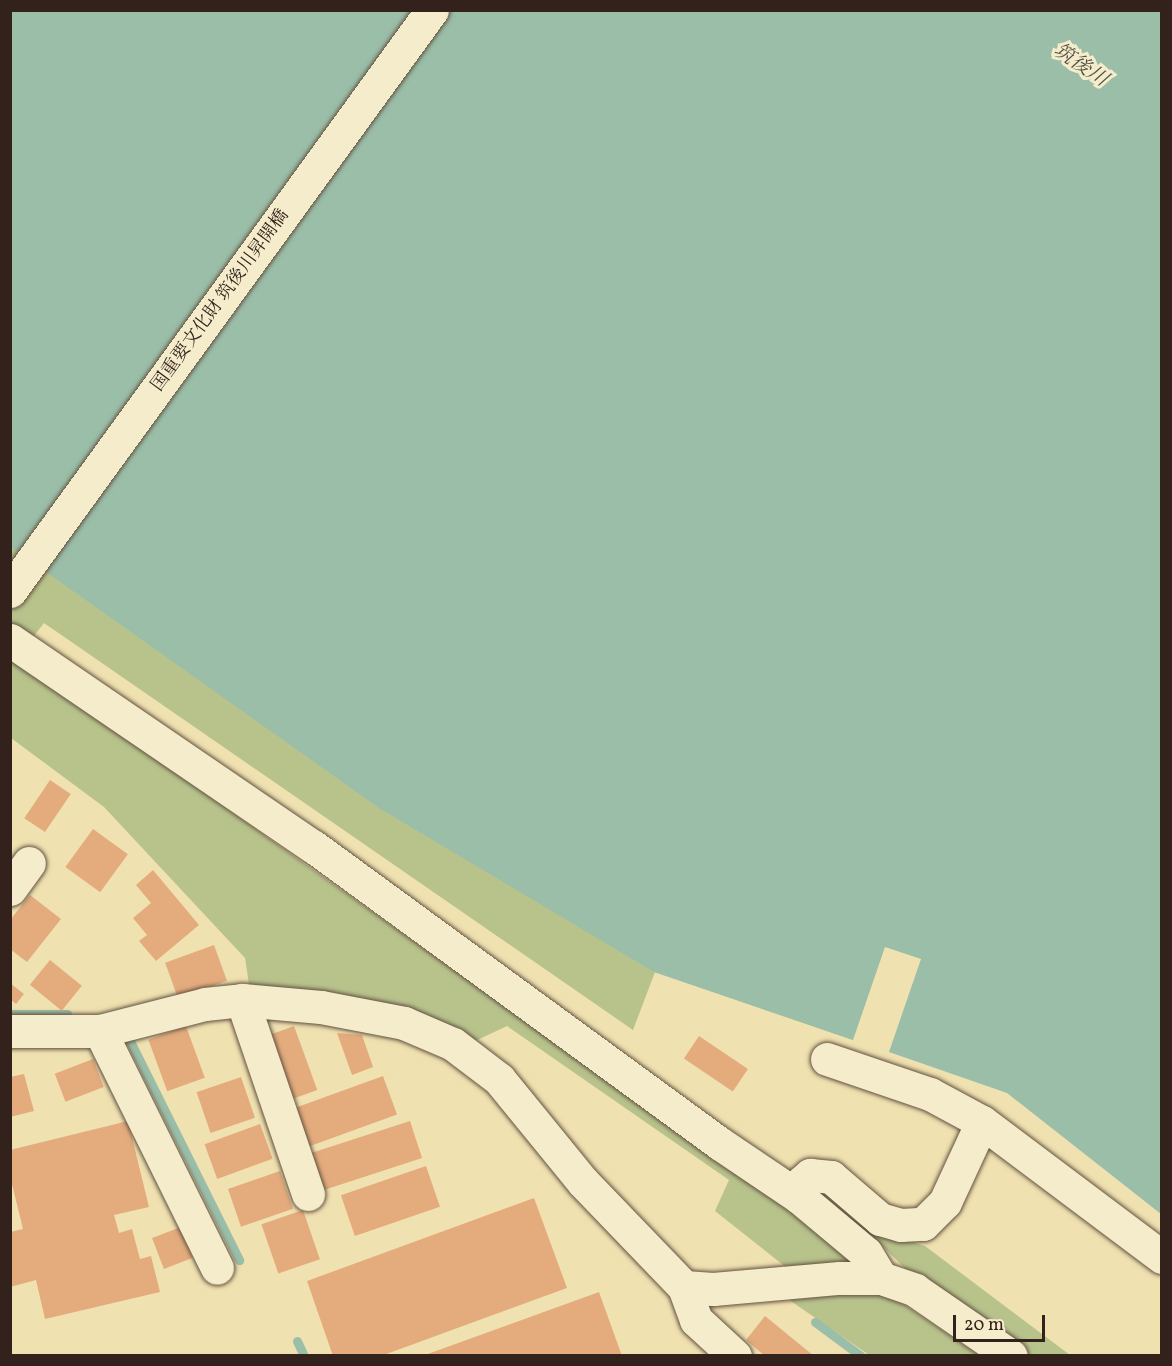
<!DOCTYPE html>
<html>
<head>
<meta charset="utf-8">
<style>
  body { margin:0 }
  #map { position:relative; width:1172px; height:1366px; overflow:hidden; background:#f0e1b0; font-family:Vollkorn,"Noto Serif JP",serif }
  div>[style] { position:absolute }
  .green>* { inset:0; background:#b8c38c }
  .water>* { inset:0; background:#9bbea8 }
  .stream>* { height:9px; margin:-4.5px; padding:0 4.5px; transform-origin:4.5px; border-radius:4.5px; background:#9bbea8 }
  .building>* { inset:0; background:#e4ac7d; transform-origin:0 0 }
  .roads { filter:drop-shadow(0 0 2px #625241) drop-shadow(0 0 2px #625241) }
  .minor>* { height:33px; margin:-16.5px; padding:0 16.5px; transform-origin:16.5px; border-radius:16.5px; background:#f5eccc }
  span { translate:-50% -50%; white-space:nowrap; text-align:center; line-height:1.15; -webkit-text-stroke:6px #f5eccc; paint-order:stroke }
  .street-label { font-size:18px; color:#33221c }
  .water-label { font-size:20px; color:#525146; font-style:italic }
  .frame { position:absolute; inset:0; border:12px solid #33221c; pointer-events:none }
  .scale { position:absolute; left:953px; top:1315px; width:92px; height:27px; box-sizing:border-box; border:3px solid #33221c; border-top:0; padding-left:8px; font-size:18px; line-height:21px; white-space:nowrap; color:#33221c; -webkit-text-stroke:4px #f5eccc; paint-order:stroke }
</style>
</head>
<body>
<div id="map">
  <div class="green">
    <div style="clip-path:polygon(11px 518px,853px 1040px,655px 972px,633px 1030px,44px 623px,16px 659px,853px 1253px,851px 1269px,979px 1355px,869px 1355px,785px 1297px,792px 1272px,715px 1211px,729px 1180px,507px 1026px,473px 1042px,250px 991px,245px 958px,104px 807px,11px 738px)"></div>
    <div style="clip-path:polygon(861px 1225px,925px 1246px,1070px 1355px,1030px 1355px,918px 1281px)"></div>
  </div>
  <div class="water">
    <div style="clip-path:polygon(11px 11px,1161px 11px,1161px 1214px,1007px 1093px,889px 1052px,921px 959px,885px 947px,853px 1040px,654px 972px,379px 808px,11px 547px)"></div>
  </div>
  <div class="stream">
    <div style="left:10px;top:1014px;width:57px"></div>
    <div style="left:130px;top:1041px;width:245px;rotate:63.5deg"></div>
    <div style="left:815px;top:1322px;width:57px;rotate:36.5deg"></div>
    <div style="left:297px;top:1341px;width:17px;rotate:65deg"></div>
  </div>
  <div class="building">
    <div style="left:50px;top:780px;width:25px;height:46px;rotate:34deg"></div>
    <div style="left:93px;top:829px;width:43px;height:47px;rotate:36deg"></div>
    <div style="clip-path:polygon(153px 870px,199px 925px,156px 961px,139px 941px,147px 935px,133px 918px,151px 903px,136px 885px)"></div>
    <div style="clip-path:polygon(30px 895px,61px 919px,27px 962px,10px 949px,10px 920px)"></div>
    <div style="left:214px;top:945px;width:38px;height:52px;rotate:70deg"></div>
    <div style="left:50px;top:960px;width:41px;height:32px;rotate:39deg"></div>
    <div style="clip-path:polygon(10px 983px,24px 994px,16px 1004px,10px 999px)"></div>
    <div style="left:186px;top:1026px;width:55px;height:40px;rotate:70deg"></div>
    <div style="left:294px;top:1026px;width:68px;height:30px;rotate:70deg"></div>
    <div style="clip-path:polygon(337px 1033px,362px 1035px,373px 1067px,352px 1075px)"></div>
    <div style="left:699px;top:1036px;width:59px;height:27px;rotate:34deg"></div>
    <div style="left:93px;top:1059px;width:30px;height:41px;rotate:69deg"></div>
    <div style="clip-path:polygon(24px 1074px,34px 1111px,10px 1117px,10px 1077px)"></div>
    <div style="left:383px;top:1076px;width:41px;height:96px;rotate:70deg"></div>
    <div style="left:241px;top:1077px;width:43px;height:47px;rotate:71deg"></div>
    <div style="clip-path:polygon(128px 1121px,149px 1207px,114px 1215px,119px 1233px,132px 1229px,140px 1259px,151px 1256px,160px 1292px,45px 1319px,36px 1280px,10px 1287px,10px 1232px,23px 1229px,10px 1176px,10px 1150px)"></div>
    <div style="left:410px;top:1121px;width:39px;height:108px;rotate:72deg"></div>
    <div style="left:260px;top:1124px;width:37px;height:59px;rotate:70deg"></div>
    <div style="left:426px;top:1166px;width:43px;height:90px;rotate:71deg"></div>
    <div style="left:280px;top:1171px;width:40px;height:55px;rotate:71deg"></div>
    <div style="clip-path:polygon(534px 1198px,567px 1288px,381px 1356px,333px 1356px,307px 1281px)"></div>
    <div style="left:303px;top:1210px;width:52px;height:44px;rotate:71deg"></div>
    <div style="left:181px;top:1227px;width:33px;height:31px;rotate:69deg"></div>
    <div style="clip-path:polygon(599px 1292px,622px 1356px,425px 1356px,425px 1355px)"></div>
    <div style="clip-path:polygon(765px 1316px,814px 1356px,765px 1356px,746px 1340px)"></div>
  </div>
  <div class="roads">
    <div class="minor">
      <div style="left:10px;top:591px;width:718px;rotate:-54.01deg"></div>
      <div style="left:10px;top:640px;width:368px;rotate:34.3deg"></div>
      <div style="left:314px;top:847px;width:502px;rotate:36.16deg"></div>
      <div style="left:719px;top:1143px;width:97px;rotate:34deg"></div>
      <div style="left:799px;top:1197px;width:87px;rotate:39.9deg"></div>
      <div style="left:866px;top:1253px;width:29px;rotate:59deg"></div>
      <div style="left:10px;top:889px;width:32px;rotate:-54deg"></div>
      <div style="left:242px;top:1000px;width:205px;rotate:71.2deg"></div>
      <div style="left:10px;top:1031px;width:90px"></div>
      <div style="left:100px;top:1031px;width:108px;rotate:-14.4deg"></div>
      <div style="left:205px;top:1004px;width:37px;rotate:-6deg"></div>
      <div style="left:242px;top:1000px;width:79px;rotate:5.1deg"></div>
      <div style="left:321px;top:1007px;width:85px;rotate:10.9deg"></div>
      <div style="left:404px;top:1023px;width:53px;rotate:23.2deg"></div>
      <div style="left:453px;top:1044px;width:58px;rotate:37.3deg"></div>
      <div style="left:499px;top:1079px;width:133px;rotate:50.8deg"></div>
      <div style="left:583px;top:1182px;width:146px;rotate:46.1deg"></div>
      <div style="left:684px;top:1287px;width:35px;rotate:70deg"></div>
      <div style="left:696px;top:1320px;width:53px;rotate:42.7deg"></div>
      <div style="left:100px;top:1031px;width:264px;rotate:63.7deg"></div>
      <div style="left:827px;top:1059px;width:109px;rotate:18.8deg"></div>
      <div style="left:930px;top:1094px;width:59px;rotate:28.3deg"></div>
      <div style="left:982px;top:1122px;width:225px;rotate:36.9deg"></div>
      <div style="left:799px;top:1197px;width:15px;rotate:-79deg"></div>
      <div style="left:802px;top:1182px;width:11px;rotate:-41deg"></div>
      <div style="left:810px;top:1175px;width:21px;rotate:5deg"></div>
      <div style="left:831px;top:1177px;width:65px;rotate:40.6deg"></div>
      <div style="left:880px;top:1219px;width:22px;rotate:16deg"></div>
      <div style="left:901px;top:1225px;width:22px;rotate:-3deg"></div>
      <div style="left:923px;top:1224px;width:31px;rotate:-45deg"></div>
      <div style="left:945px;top:1202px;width:88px;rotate:-65.2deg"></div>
      <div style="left:684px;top:1287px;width:29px;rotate:4deg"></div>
      <div style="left:713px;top:1289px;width:127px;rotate:-5deg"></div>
      <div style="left:840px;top:1278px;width:41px"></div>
      <div style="left:881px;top:1278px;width:36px;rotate:19deg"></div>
      <div style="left:915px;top:1290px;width:116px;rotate:34.5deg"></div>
    </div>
  </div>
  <div class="street-label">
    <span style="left:221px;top:301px;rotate:-54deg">国重要文化財 筑後川昇開橋</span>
  </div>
  <div class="water-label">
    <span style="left:1080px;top:66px;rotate:34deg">筑後川</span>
  </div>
  <div class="frame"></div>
  <div class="scale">20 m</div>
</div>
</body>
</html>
